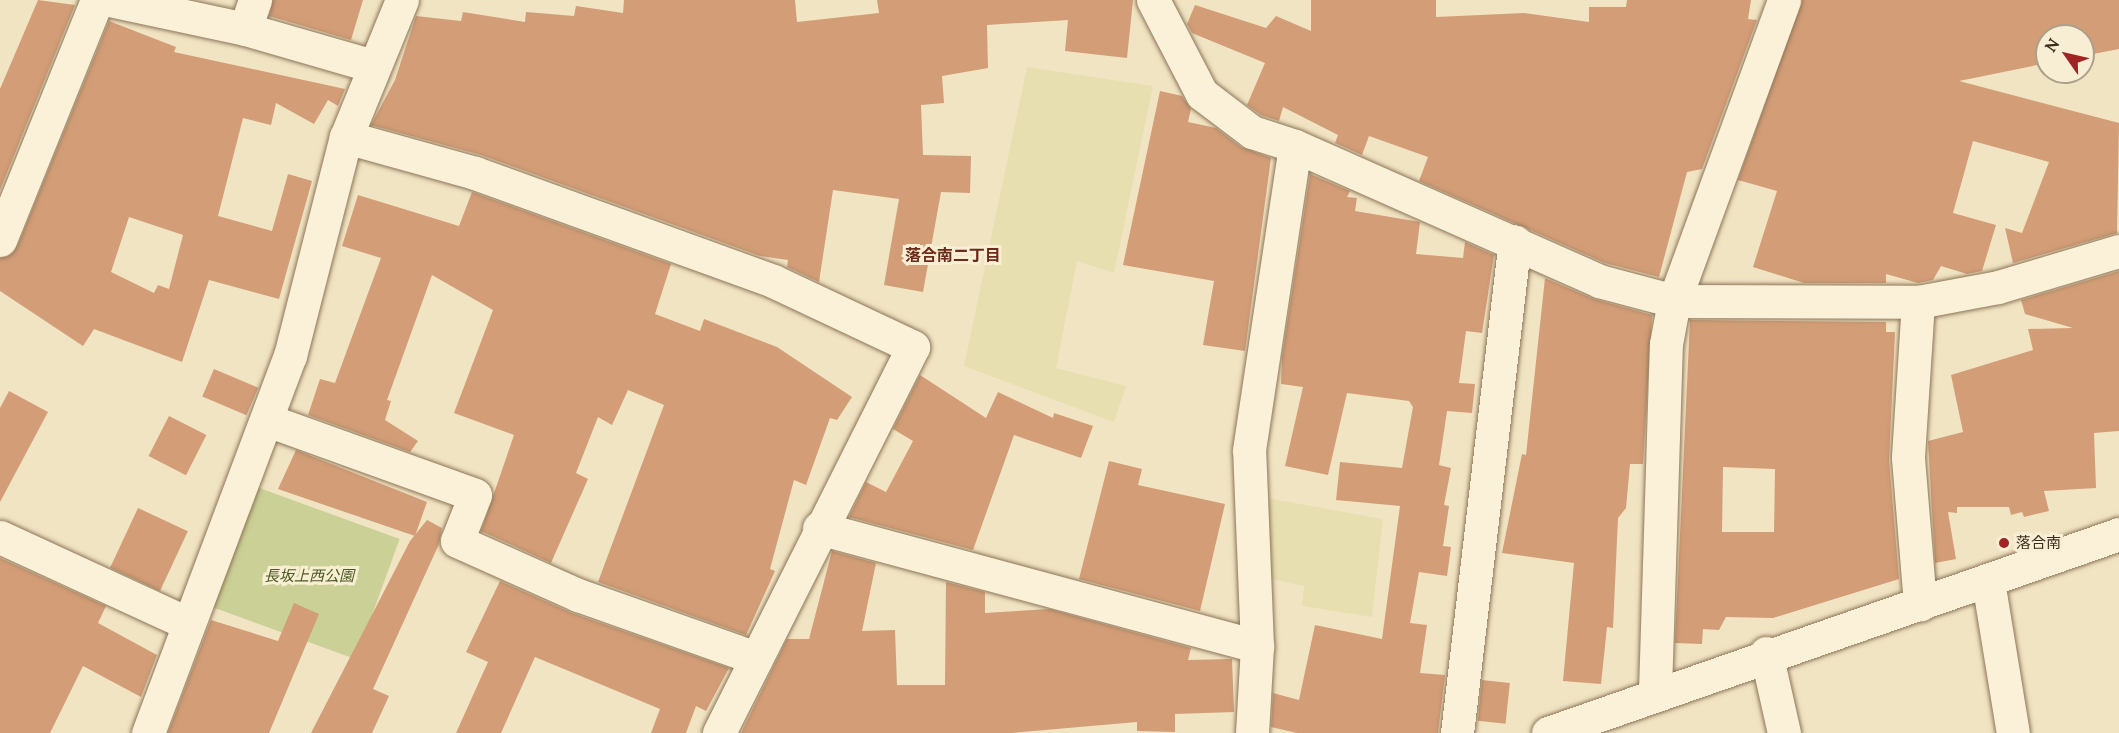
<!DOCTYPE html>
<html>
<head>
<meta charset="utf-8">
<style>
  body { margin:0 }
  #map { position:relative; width:2119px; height:733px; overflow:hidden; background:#f1e4c3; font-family:Lora,"Noto Sans JP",serif }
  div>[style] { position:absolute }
  .farmland>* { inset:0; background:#e8dfb0 }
  .green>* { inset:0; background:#cad096; transform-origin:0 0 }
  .building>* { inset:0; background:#d29d77; transform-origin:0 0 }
  .roads { filter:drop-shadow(0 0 2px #8d7558) drop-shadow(0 0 2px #8d7558) }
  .minor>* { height:33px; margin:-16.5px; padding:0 16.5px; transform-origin:16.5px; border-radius:16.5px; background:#fbf1d8 }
  .dots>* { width:16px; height:16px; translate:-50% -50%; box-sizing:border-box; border:3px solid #f8eed4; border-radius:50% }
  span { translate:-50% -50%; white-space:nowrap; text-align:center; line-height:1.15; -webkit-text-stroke:6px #f8eed4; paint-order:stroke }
  .poi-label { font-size:15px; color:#3c2c1e }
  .left { translate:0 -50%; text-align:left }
  .park-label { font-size:15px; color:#4c5a23; font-style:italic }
  .neighbourhood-label { font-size:16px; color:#6c2b1a; font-weight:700 }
  .north { position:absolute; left:2035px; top:24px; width:60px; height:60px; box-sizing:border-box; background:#f8eed4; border:2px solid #ada08b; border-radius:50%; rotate:304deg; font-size:16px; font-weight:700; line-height:24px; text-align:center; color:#3c2c1e }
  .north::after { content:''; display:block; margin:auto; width:21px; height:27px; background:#a12425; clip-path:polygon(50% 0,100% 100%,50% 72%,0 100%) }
</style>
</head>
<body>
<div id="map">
  <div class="farmland">
    <div style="clip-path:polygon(1027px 67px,1153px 86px,1114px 273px,1077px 261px,1056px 368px,1126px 386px,1114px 422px,964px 366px)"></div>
    <div style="clip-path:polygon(1267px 498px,1383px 519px,1372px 617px,1302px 606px,1304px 586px,1268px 578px)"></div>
  </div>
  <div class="green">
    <div style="left:254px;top:486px;width:155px;height:128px;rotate:20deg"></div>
  </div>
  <div class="building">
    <div style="clip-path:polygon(38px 0,75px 5px,0 190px,0 89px)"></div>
    <div style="clip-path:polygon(273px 0,363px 0,351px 40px,269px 16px)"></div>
    <div style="clip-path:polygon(624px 0,795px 0,797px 22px,879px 13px,877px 0,1133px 0,1127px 58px,1065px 51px,1068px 20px,987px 25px,988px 68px,942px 76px,944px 103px,921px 105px,923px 155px,971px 156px,970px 193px,941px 192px,923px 292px,884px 285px,899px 199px,833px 190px,819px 282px,787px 267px,788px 260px,760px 256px,481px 155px,371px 125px,395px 80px,416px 16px,461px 21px,463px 12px,525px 22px,526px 12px,574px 16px,576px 6px,623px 13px)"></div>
    <div style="clip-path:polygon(1311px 0,1436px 0,1436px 17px,1524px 13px,1589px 22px,1589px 7px,1626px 7px,1627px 0,1751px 0,1748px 19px,1757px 20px,1702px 169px,1687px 172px,1659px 277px,1605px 263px,1419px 181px,1428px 157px,1369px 136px,1362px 155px,1335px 143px,1338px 135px,1283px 107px,1279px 121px,1261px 115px,1247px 105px,1265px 63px,1192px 33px,1187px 24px,1195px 5px,1266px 28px,1276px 16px,1311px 31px)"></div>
    <div style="clip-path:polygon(1802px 0,2119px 0,2119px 49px,2083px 56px,2083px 36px,2047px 36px,2047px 63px,1959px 81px,2119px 123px,2117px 233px,2013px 263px,2005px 228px,2022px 233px,2049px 162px,1973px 141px,1953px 213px,1996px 225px,1982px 271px,1967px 274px,1941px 266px,1933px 280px,1918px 283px,1886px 274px,1886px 283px,1804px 283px,1753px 267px,1777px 191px,1738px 180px)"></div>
    <div style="clip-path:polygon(evenodd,109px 21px,176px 47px,174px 52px,345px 89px,338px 106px,328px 100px,314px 124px,276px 103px,271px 125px,243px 118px,218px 216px,272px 231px,288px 174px,312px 181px,279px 299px,209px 280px,182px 362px,94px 329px,83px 346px,0 291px,0 258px,17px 247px,109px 21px,129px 217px,183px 235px,169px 289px,158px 285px,154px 293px,111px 272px,129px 217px)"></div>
    <div style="clip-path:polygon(1160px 91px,1182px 96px,1191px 109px,1188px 122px,1216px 128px,1241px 147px,1271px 158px,1245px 351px,1203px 345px,1214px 281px,1123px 265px)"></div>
    <div style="clip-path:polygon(1310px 174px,1350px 191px,1347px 197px,1357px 198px,1355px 211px,1420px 222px,1416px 254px,1463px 258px,1465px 242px,1494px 255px,1482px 333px,1466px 331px,1459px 383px,1475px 384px,1472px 413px,1447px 411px,1439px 465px,1451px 468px,1444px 505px,1449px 506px,1443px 546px,1451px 547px,1447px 576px,1419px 572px,1410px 623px,1427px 625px,1420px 673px,1445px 675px,1438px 733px,1297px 733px,1271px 727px,1273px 693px,1299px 700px,1315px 625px,1382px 639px,1400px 506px,1336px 500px,1340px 462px,1402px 468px,1413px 407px,1409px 401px,1347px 393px,1328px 475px,1285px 466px,1303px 387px,1281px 384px,1282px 357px)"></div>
    <div style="clip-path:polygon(472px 192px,671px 264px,655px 314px,700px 331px,704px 319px,777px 347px,852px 397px,837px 420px,830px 418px,806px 485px,794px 480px,770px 569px,775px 571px,746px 635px,598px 582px,664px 405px,628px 390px,612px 425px,598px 417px,576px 473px,588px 479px,551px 563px,481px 531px,514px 435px,454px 413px,493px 310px,432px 275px,387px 400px,391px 401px,385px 420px,418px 441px,410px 452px,308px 415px,320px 379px,335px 383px,381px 258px,342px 246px,358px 195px,459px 226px)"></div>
    <div style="clip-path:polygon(2119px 271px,2119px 431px,2094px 433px,2096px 488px,2044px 491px,2049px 511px,2024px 517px,2022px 512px,2011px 515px,2009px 507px,1957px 507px,1957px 513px,1948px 512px,1956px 559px,1935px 563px,1928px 441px,1963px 432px,1951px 375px,2033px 350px,2028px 329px,2073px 328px,2025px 314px,2021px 300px)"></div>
    <div style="clip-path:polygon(1545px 278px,1594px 299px,1652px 315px,1643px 464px,1630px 464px,1626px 508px,1618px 518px,1613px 628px,1607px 627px,1601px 684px,1563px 681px,1574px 563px,1502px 553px,1522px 454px,1526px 455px)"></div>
    <div style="clip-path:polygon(evenodd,1690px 320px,1886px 322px,1886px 332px,1895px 332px,1889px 460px,1899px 579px,1773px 618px,1726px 617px,1719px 630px,1703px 629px,1702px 644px,1675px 643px,1690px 320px,1723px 467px,1775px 469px,1774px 532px,1722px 532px,1723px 467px)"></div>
    <div style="left:214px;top:369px;width:48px;height:30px;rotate:23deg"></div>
    <div style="clip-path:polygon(920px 375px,986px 418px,998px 392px,1053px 418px,1054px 413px,1093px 426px,1081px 458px,1014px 435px,973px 550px,849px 517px,866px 482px,886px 492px,913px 441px,893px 429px)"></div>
    <div style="clip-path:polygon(9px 391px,48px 412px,0 502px,0 408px)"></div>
    <div style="left:169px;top:416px;width:42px;height:45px;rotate:27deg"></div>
    <div style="clip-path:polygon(296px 450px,427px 502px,415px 536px,278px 489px)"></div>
    <div style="clip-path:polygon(1109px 461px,1142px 469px,1138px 485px,1225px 504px,1200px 611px,1079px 579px)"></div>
    <div style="left:138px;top:508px;width:55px;height:66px;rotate:25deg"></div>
    <div style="clip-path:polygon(427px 520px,442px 528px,439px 544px,373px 689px,389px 696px,372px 733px,311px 733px,410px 541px)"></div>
    <div style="clip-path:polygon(832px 551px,876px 563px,862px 631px,895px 630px,897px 685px,945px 685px,946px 582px,985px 592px,985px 613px,1049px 609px,1191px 648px,1188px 660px,1232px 659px,1234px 712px,1175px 714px,1175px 732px,1137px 731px,1137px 722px,1011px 733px,741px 733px,787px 639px,809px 639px)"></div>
    <div style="clip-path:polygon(0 558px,106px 606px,98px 623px,157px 655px,141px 697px,83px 666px,50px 733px,0 733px)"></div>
    <div style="clip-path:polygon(500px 581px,572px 613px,729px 668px,706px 711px,696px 706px,686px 733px,651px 733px,660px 709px,535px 657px,501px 733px,456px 733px,488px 662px,466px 652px)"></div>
    <div style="clip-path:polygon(294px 603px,319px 614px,269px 733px,168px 733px,211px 620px,278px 641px)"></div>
    <div style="left:1482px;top:680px;width:28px;height:41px;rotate:6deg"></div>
  </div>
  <div class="roads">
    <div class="minor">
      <div style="left:110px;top:0;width:138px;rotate:12.1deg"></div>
      <div style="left:245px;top:29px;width:133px;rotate:16.1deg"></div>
      <div style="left:1153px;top:0;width:106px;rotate:62.5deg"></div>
      <div style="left:1202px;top:94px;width:63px;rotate:37.2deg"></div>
      <div style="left:1252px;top:132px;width:45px;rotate:18deg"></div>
      <div style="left:1295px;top:146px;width:333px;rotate:23.9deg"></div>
      <div style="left:1599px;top:281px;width:78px;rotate:14.9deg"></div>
      <div style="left:1674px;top:301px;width:244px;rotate:0.2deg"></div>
      <div style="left:1918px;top:302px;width:81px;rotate:-10.6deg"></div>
      <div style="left:1998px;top:287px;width:126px;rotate:-16.6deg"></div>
      <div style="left:245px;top:29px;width:31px;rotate:-71deg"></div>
      <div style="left:346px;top:137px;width:134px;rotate:15.6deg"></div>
      <div style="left:475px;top:173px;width:317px;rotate:19.9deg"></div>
      <div style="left:773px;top:281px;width:155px;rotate:25.2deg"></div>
      <div style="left:913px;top:347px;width:432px;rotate:116.7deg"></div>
      <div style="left:0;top:240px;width:259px;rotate:-68deg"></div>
      <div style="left:1918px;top:302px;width:156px;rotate:93.7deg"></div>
      <div style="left:1908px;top:458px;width:147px;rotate:85.3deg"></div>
      <div style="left:267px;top:420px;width:221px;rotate:19.8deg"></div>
      <div style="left:475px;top:495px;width:49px;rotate:111.4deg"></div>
      <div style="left:457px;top:541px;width:133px;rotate:24.1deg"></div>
      <div style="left:578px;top:595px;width:189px;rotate:19.5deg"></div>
      <div style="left:819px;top:528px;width:454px;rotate:15.1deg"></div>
      <div style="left:0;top:537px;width:206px;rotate:24.7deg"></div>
      <div style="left:1988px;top:581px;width:154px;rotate:80.7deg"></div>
      <div style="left:1766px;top:653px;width:82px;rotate:77.3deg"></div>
      <div style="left:1655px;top:691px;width:347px;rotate:-88.2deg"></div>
      <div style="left:1666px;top:344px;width:44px;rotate:-79.5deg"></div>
      <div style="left:1674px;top:301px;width:320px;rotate:-69.9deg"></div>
      <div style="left:148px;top:733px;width:403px;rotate:-69.4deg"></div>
      <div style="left:290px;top:356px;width:226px;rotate:-75.7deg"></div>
      <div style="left:346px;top:137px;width:148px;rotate:-67.8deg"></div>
      <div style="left:1252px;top:733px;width:87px;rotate:-86.7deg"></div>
      <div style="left:1257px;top:646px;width:196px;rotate:-92.3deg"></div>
      <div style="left:1249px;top:450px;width:307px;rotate:-81.4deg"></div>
      <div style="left:1457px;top:733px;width:495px;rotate:-83.3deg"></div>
      <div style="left:1548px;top:733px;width:605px;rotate:-19.21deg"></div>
    </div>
  </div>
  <div class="dots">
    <div style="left:2004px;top:543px;background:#a12425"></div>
  </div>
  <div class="poi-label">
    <span class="left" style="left:2016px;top:543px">落合南</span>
  </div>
  <div class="park-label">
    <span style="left:309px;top:576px">長坂上西公園</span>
  </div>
  <div class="neighbourhood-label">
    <span style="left:953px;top:255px">落合南二丁目</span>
  </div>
  <div class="north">N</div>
</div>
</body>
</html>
